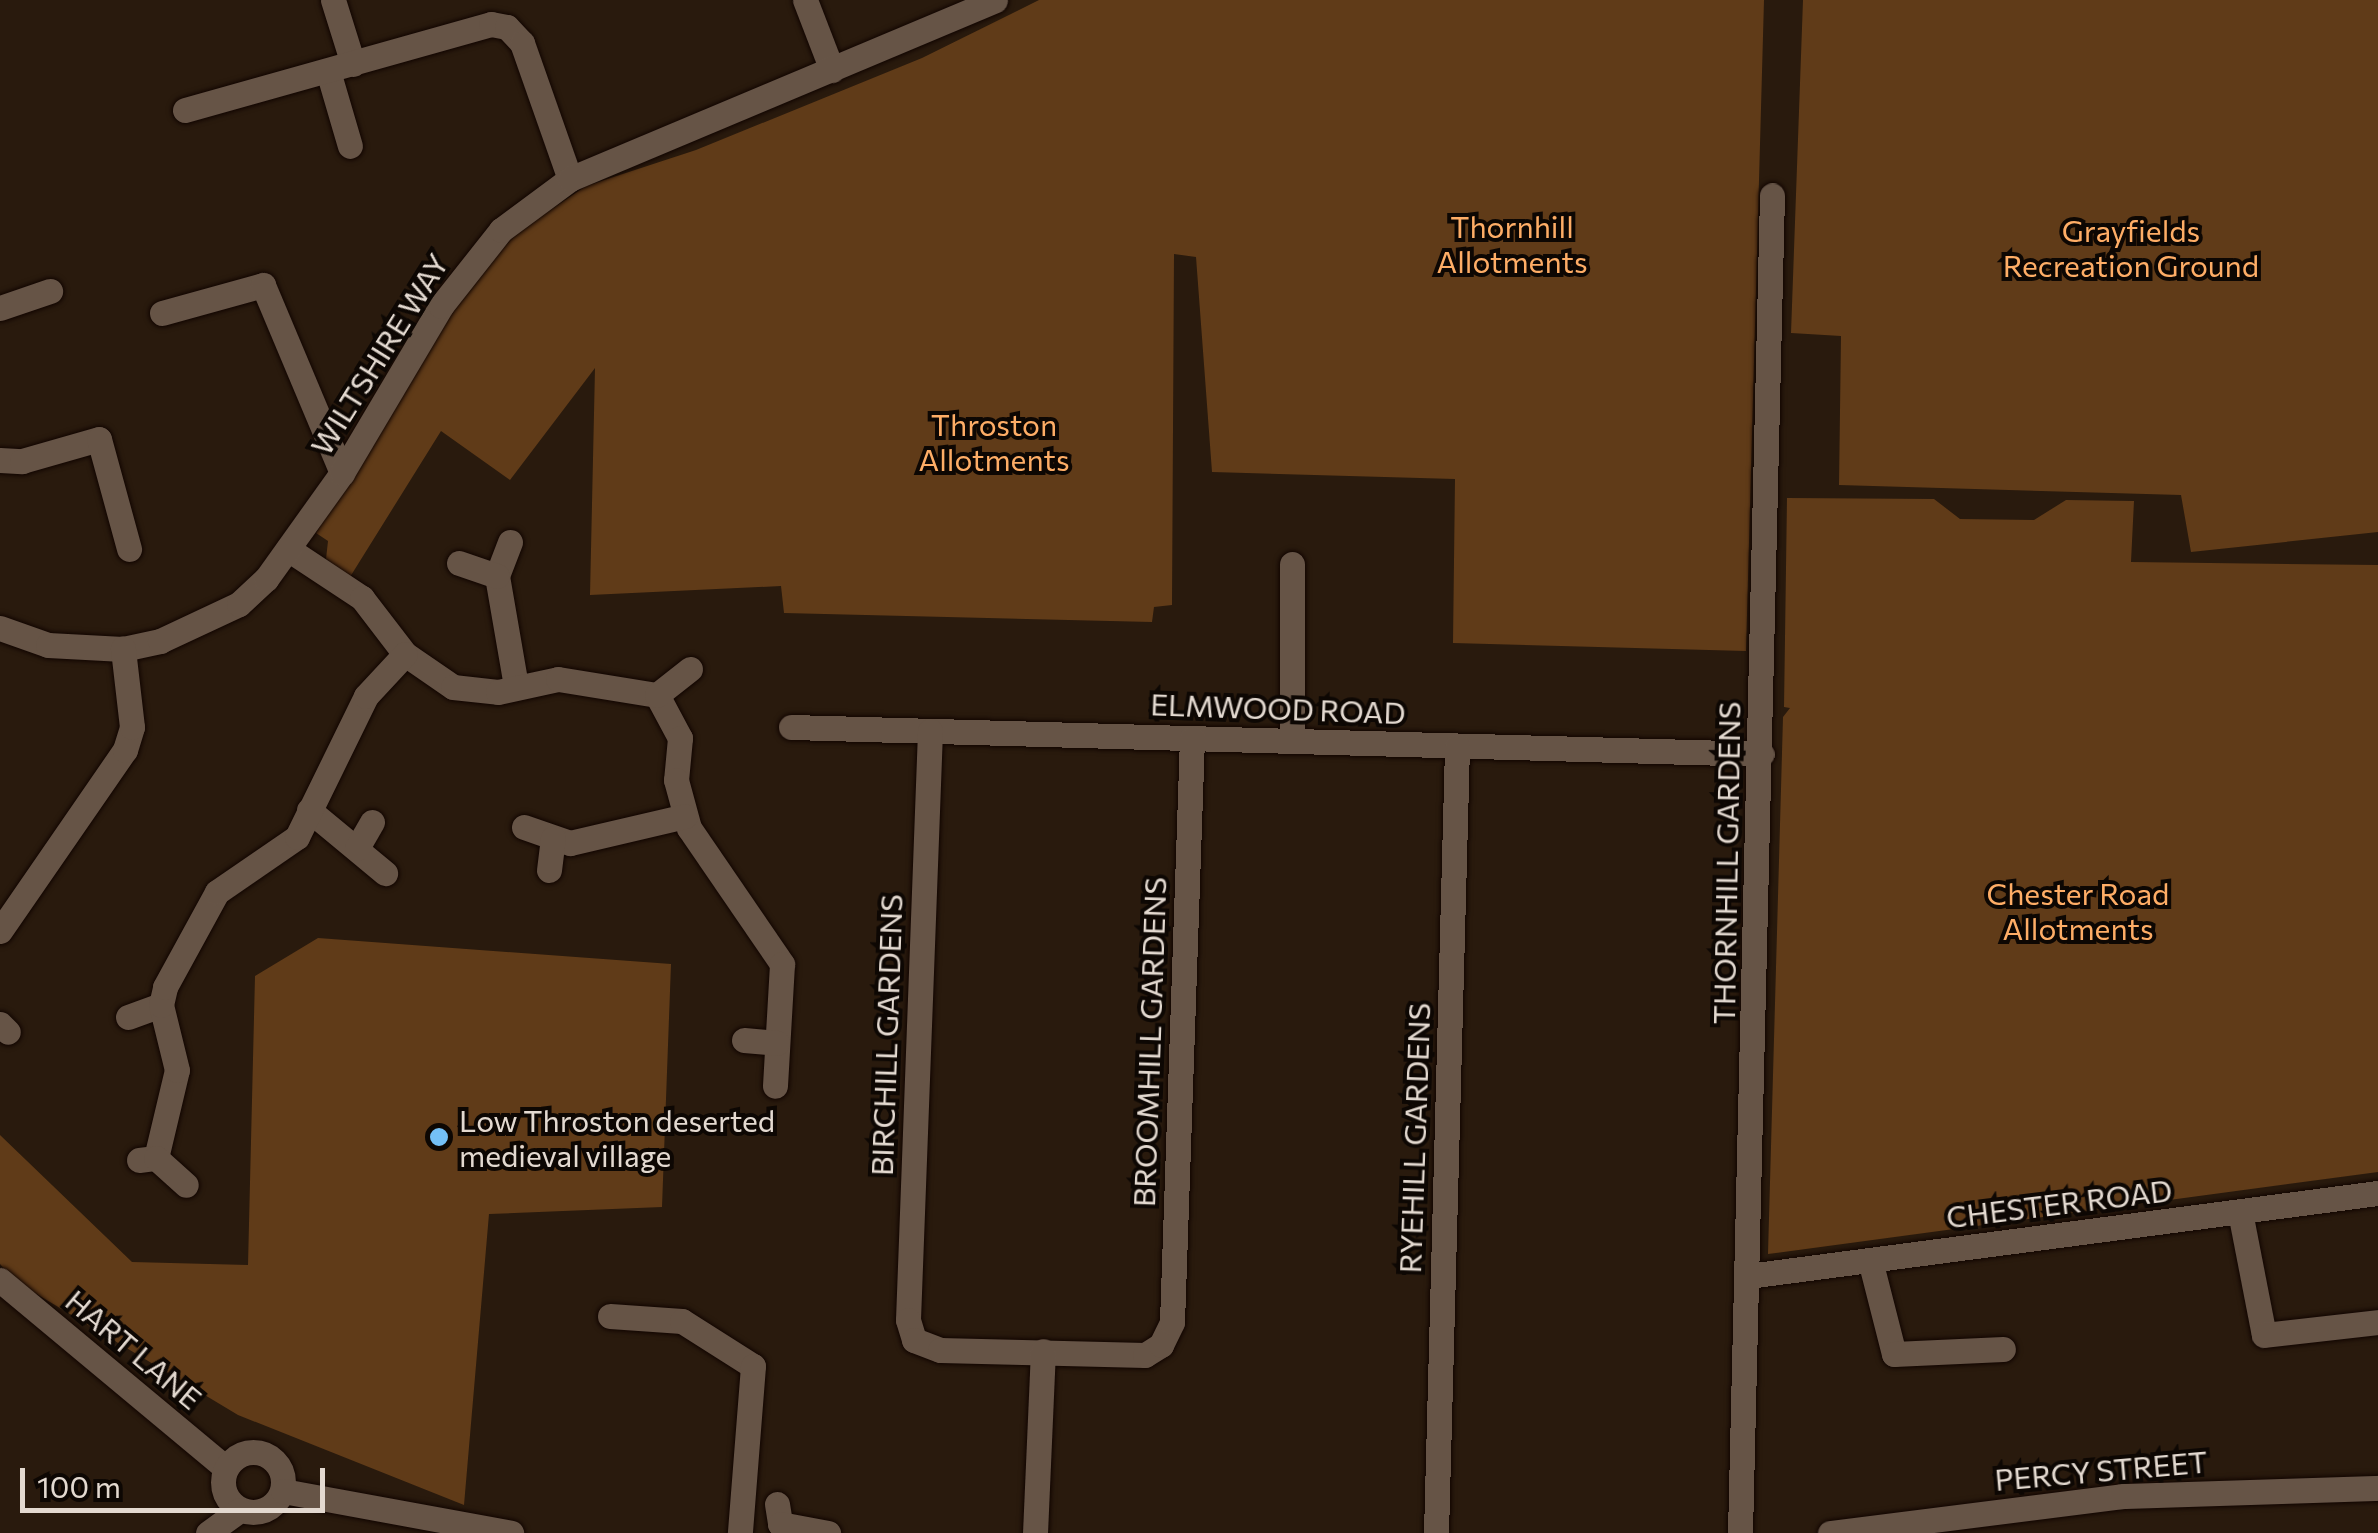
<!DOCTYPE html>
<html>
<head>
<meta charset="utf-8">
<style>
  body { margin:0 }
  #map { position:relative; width:2378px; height:1533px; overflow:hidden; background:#291a0d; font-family:Commissioner,sans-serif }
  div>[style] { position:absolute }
  .green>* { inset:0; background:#603b18 }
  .roads { filter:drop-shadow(0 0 2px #110500) drop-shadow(0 0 2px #110500) }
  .minor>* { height:25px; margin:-12.5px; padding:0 12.5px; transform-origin:12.5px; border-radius:12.5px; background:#665446 }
  .minor>.ring { margin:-12.5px; padding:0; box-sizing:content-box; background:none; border:25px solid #665446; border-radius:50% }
  .dots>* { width:28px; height:28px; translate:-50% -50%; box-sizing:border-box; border:5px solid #0d0703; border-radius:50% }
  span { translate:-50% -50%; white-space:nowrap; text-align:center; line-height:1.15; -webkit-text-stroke:8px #0d0703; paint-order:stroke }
  .park-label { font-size:30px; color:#fead66 }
  .street-label { font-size:30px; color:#e3d9d0 }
  .poi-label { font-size:30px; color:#e3d9d0 }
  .left { translate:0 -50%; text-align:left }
  .scale { position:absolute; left:20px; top:1468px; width:305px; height:45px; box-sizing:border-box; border:5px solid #e3d9d0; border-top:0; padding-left:12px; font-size:30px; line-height:35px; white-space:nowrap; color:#e3d9d0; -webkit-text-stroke:8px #0d0703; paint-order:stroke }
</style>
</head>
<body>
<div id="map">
  <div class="green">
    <div style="clip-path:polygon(1039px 0,1764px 0,1746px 651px,1453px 643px,1455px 479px,1212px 472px,1196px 257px,1174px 254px,1172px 605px,1154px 607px,1152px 622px,784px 613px,781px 586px,590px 595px,595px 368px,510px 480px,441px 431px,350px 577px,326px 559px,328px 541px,316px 533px,465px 289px,519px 231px,586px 186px,696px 150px,922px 58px)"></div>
    <div style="clip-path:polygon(1803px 0,2378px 0,2378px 532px,2191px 552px,2181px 495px,1839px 485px,1841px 336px,1791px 333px)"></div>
    <div style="clip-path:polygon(1787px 498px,1934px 499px,1960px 519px,2034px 520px,2066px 500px,2134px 501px,2131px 562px,2378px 565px,2378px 1172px,1768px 1254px,1783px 717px,1790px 708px,1784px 707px)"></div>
    <div style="clip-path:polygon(318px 938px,671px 964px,662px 1207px,489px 1214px,464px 1505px,238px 1415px,15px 1281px,0 1264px,0 1135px,132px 1262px,248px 1265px,255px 976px)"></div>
  </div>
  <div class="roads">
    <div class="minor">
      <div style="left:333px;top:0;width:67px;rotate:72.6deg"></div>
      <div style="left:805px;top:0;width:75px;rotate:68.9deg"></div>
      <div style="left:328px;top:71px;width:78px;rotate:73.7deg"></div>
      <div style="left:185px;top:110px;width:318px;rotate:-15.7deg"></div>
      <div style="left:491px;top:24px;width:16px;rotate:11deg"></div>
      <div style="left:507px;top:27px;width:22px;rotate:47deg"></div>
      <div style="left:522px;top:43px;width:144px;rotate:70.6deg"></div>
      <div style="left:0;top:308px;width:53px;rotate:-18.8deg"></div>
      <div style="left:162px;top:313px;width:105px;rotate:-15.5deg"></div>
      <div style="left:263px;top:285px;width:204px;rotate:67.2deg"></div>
      <div style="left:0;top:460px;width:22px;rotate:3deg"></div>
      <div style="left:22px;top:461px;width:80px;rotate:-15.9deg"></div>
      <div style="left:99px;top:439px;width:114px;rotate:74.7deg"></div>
      <div style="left:510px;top:542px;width:36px;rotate:111deg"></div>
      <div style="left:497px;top:576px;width:112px;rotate:80.2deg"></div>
      <div style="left:288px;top:549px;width:89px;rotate:33.5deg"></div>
      <div style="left:362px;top:598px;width:71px;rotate:52.5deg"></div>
      <div style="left:405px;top:654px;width:58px;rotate:34.5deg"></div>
      <div style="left:453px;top:687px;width:45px;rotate:6.3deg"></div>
      <div style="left:498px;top:692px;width:61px;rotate:-12.2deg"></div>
      <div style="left:558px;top:679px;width:100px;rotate:9.2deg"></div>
      <div style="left:657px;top:695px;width:49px;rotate:61.9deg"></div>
      <div style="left:680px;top:738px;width:42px;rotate:95.4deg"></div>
      <div style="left:676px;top:780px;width:50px;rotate:74.8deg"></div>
      <div style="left:689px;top:828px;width:165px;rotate:55.6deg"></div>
      <div style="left:782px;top:964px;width:122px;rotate:93.3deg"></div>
      <div style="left:459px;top:563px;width:40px;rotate:18.9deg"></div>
      <div style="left:0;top:628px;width:51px;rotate:19.5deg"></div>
      <div style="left:48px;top:645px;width:75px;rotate:3.1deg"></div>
      <div style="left:123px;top:649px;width:38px;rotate:-12deg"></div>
      <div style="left:160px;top:641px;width:87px;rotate:-25.1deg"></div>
      <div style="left:239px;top:604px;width:37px;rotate:-43deg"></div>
      <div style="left:266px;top:579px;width:130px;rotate:-54.4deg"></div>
      <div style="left:342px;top:473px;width:194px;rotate:-59.3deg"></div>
      <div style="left:441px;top:306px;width:97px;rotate:-51.7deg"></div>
      <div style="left:501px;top:230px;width:86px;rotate:-36.5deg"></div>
      <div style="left:570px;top:179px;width:461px;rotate:-22.8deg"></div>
      <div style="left:657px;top:695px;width:42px;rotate:-38.2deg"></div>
      <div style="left:791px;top:727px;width:971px;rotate:1.59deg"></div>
      <div style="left:930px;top:731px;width:589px;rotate:92.14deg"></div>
      <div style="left:908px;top:1320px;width:21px;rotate:73deg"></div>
      <div style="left:914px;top:1340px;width:28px;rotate:21deg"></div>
      <div style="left:940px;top:1350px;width:205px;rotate:1.4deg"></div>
      <div style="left:1145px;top:1355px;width:19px;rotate:-32deg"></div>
      <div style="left:1161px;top:1345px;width:25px;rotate:-64deg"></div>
      <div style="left:1172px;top:1322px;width:584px;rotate:-88.04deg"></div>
      <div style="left:1292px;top:741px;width:177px;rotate:-90deg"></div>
      <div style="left:309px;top:810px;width:99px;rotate:39.7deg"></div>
      <div style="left:524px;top:827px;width:49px;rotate:19.2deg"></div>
      <div style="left:570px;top:843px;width:118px;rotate:-13.2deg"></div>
      <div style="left:357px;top:848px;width:30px;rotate:-60deg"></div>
      <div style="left:549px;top:870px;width:32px;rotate:-83deg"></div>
      <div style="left:0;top:931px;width:220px;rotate:-55.4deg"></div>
      <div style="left:125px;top:750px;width:24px;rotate:-73deg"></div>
      <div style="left:132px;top:727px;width:79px;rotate:-96.6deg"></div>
      <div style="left:128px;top:1017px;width:35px;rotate:-20deg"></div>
      <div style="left:0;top:1024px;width:11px;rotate:45deg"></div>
      <div style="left:744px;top:1040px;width:33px;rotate:5deg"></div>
      <div style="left:156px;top:1158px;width:90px;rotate:-76.6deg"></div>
      <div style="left:177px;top:1070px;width:67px;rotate:-103.8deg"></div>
      <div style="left:161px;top:1005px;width:18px;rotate:-77deg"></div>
      <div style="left:165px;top:987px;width:108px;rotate:-61.3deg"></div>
      <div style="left:217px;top:892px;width:97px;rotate:-34.5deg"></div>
      <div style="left:297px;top:837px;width:157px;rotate:-63.9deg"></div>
      <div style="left:366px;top:696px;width:57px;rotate:-47.1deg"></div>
      <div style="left:139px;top:1160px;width:17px;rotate:-7deg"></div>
      <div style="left:156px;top:1158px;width:40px;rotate:42deg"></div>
      <div style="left:2240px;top:1212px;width:125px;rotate:79deg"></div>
      <div style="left:2264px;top:1335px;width:115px;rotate:-6.5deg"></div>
      <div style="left:1870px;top:1260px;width:97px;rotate:75.7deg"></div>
      <div style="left:1894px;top:1354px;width:109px;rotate:-2.6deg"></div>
      <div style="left:1748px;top:1276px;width:635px;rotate:-7.51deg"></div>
      <div style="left:0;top:1280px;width:294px;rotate:39.8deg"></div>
      <div style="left:610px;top:1316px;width:72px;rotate:4deg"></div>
      <div style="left:682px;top:1321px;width:84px;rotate:32.4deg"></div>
      <div style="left:753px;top:1366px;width:168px;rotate:94.5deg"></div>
      <div class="ring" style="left:223px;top:1452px;width:35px;height:35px"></div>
      <div style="left:283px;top:1491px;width:232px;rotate:10.4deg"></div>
      <div style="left:777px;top:1504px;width:20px;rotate:81deg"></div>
      <div style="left:780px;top:1524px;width:49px;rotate:10.6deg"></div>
      <div style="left:208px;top:1533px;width:39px;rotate:-36deg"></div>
      <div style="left:1035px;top:1533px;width:182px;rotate:-87.5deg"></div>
      <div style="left:1436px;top:1533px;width:787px;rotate:-88.47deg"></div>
      <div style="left:1740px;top:1533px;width:1338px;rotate:-88.63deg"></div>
      <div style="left:1830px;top:1533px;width:294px;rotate:-7.2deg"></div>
      <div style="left:2122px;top:1496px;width:256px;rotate:-1.8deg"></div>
    </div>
  </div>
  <div class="dots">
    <div style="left:439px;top:1137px;background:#74c0f6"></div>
  </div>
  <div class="park-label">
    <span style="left:1512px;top:243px">Thornhill<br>Allotments</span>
    <span style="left:2131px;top:247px">Grayfields<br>Recreation Ground</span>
    <span style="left:994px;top:441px">Throston<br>Allotments</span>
    <span style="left:2078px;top:910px">Chester Road<br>Allotments</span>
  </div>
  <div class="street-label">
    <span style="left:379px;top:354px;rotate:-58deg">WILTSHIRE WAY</span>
    <span style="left:1278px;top:708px;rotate:2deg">ELMWOOD ROAD</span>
    <span style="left:1726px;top:863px;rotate:-89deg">THORNHILL GARDENS</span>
    <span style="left:886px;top:1035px;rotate:-88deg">BIRCHILL GARDENS</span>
    <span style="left:1149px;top:1042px;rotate:-88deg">BROOMHILL GARDENS</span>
    <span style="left:1414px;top:1138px;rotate:-88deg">RYEHILL GARDENS</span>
    <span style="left:2059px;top:1203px;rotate:-7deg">CHESTER ROAD</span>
    <span style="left:134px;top:1349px;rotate:40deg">HART LANE</span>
    <span style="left:2101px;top:1470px;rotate:-5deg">PERCY STREET</span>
  </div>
  <div class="poi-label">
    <span class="left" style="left:459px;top:1137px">Low Throston deserted<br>medieval village</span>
  </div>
  <div class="scale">100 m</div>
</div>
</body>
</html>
